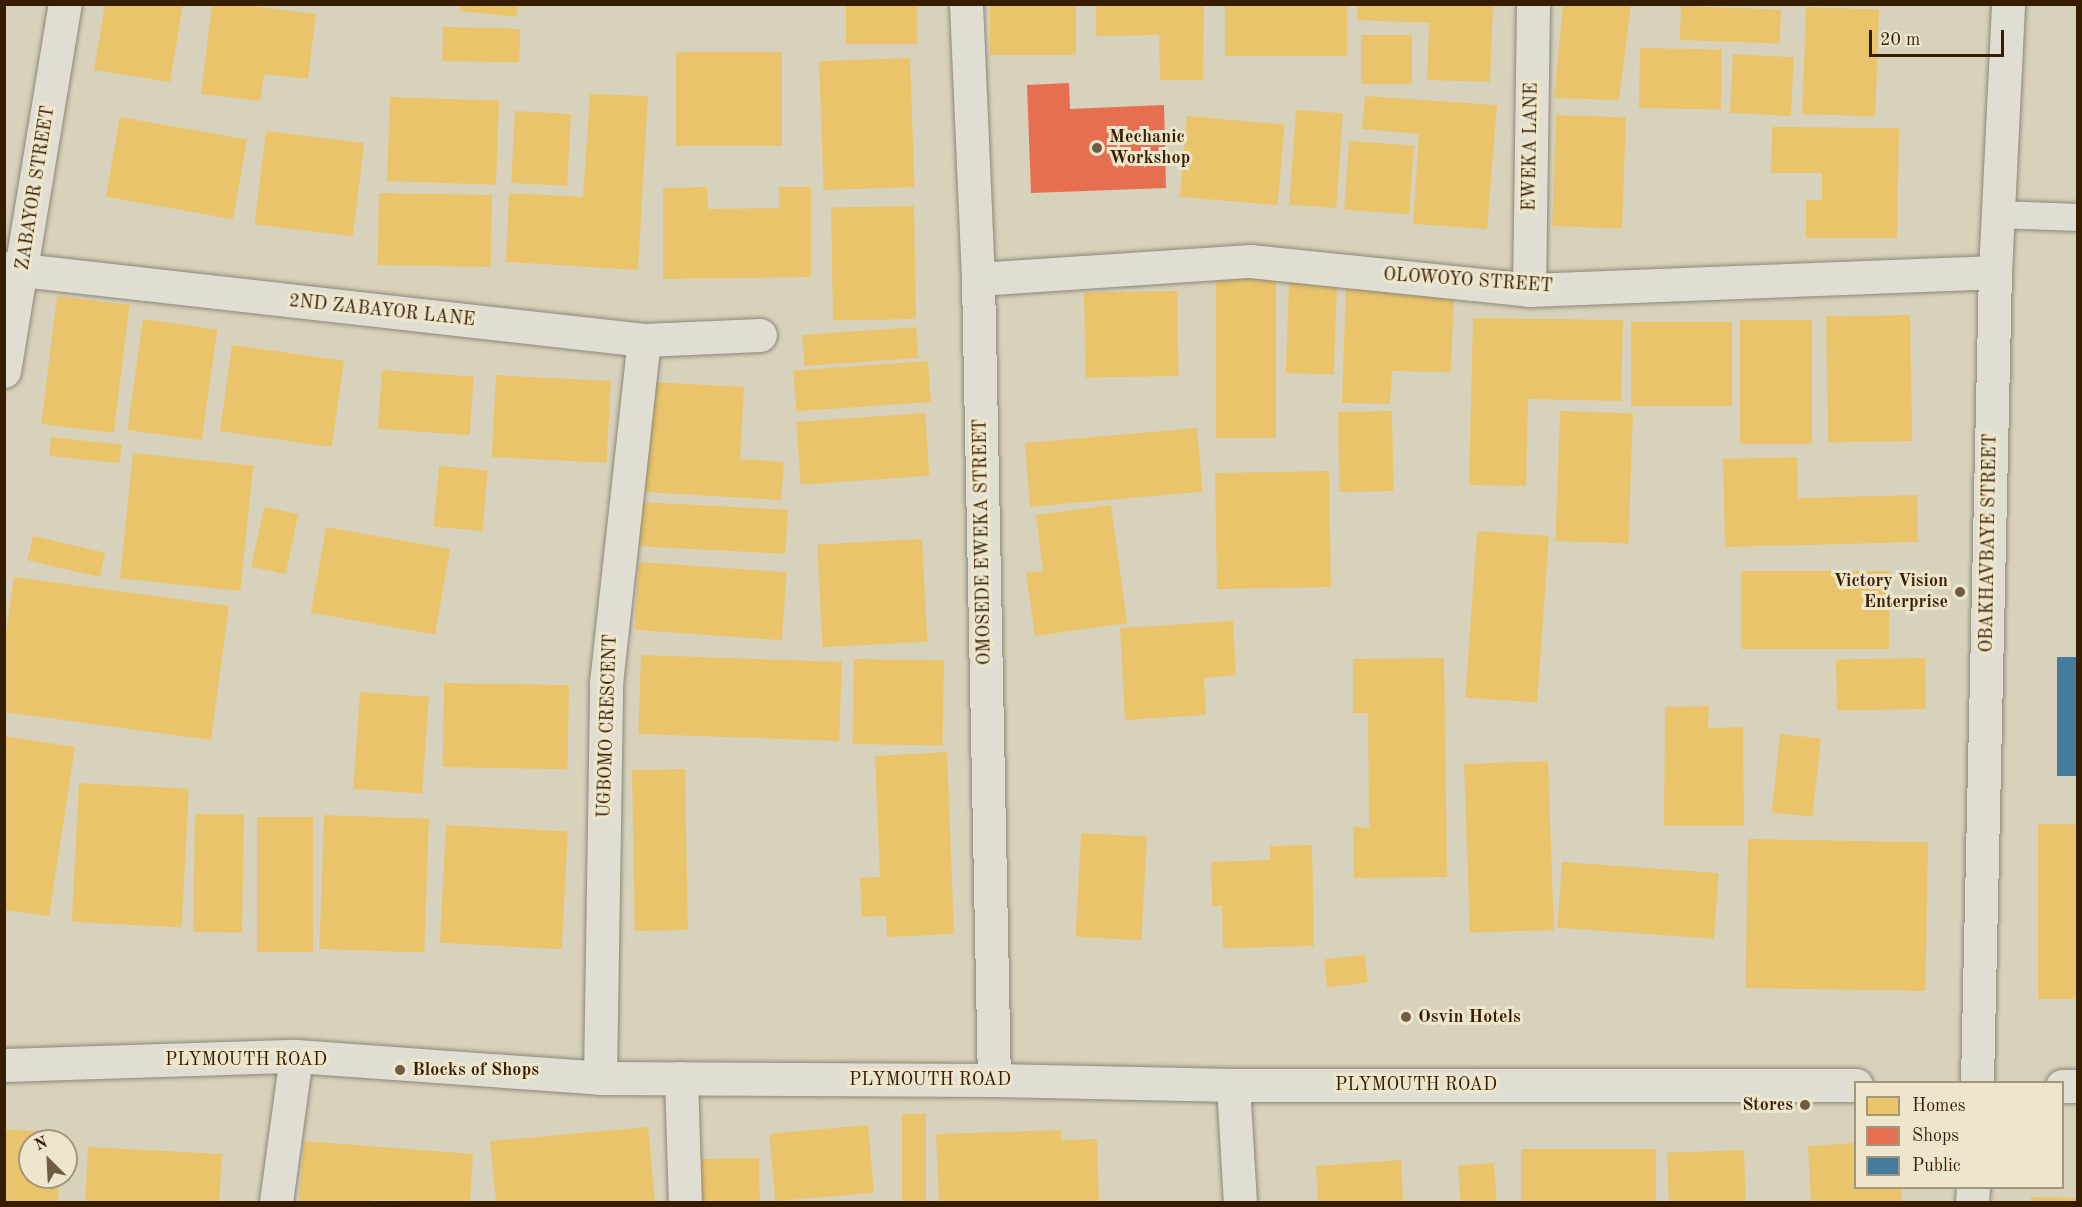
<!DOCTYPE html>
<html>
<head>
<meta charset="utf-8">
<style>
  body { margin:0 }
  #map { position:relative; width:2082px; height:1207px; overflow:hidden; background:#d8d2bc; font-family:"Old Standard TT",serif }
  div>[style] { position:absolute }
  .homes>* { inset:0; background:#e9c46a; transform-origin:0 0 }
  .shops>* { inset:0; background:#e76f51 }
  .public>* { inset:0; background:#457b9d; transform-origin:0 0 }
  .roads { filter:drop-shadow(0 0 2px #8d8777) drop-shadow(0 0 2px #8d8777) }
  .lane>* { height:27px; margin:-13.5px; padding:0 13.5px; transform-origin:13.5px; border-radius:13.5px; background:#e0ded3 }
  .street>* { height:33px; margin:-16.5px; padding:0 16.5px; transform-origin:16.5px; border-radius:16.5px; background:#e0ded3 }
  .secondary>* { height:33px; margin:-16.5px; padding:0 16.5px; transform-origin:16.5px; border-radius:16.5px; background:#e0ded3 }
  .dots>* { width:16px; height:16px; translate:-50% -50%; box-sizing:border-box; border:3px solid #ede6cc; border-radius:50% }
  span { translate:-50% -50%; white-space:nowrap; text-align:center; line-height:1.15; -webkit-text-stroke:6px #ede6cc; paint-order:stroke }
  .poi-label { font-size:18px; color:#371d00; font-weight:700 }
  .left { translate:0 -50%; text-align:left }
  .right { translate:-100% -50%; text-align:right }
  .street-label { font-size:18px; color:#371d00 }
  .frame { position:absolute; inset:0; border:6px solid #371d00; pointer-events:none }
  .legend { position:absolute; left:1854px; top:1081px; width:210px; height:108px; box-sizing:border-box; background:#ede6cc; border:2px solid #a4967a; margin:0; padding:8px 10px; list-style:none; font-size:18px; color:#371d00 }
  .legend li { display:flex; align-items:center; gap:12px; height:30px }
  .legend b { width:30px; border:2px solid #a4967a }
  .north { position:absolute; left:18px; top:1129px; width:60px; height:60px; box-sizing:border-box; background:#ede6cc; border:2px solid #a4967a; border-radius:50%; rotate:336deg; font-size:16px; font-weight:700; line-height:24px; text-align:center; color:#371d00 }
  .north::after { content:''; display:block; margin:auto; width:21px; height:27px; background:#6f5c42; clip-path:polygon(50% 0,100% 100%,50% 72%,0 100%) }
  .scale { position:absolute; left:1869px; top:30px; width:135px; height:27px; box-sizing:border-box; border:3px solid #371d00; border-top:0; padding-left:8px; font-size:18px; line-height:21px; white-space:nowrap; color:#371d00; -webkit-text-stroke:4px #ede6cc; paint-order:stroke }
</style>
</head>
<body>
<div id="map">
  <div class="homes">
    <div style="clip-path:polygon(105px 4px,183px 4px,170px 82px,94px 70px)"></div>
    <div style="clip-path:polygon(212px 4px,237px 4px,316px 14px,308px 79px,264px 74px,260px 101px,201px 94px)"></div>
    <div style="clip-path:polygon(461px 4px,518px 4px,516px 17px,460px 11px)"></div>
    <div style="left:846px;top:4px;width:71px;height:40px"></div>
    <div style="clip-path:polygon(1096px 4px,1204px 4px,1203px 80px,1160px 80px,1159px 35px,1096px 36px)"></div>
    <div style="left:1225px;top:4px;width:122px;height:52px"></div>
    <div style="clip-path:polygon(1358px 4px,1493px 4px,1490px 82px,1427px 80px,1429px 23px,1357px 20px)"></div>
    <div style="clip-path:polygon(1563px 4px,1631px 4px,1619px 100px,1554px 98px)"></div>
    <div style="left:990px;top:5px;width:86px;height:50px"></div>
    <div style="left:1681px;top:6px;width:100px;height:34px;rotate:2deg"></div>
    <div style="left:1806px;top:7px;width:73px;height:107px;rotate:2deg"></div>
    <div style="left:443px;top:27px;width:77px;height:34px;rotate:1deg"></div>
    <div style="left:1361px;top:35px;width:51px;height:49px"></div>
    <div style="left:1640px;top:48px;width:82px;height:60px;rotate:1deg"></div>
    <div style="left:676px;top:52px;width:106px;height:94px"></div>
    <div style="left:1733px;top:54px;width:61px;height:59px;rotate:3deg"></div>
    <div style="left:910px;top:58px;width:129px;height:91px;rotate:88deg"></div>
    <div style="clip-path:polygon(590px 94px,648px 96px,638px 270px,506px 262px,509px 193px,583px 197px)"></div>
    <div style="clip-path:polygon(1365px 96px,1497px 105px,1487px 229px,1413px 224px,1419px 134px,1362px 129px)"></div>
    <div style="left:390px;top:97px;width:109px;height:84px;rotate:2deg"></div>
    <div style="left:1296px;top:110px;width:47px;height:95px;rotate:4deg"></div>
    <div style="left:515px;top:111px;width:56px;height:72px;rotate:3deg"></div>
    <div style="left:1556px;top:115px;width:70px;height:111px;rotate:2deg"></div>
    <div style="left:1187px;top:116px;width:98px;height:81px;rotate:5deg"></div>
    <div style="left:120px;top:117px;width:129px;height:81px;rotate:10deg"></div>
    <div style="clip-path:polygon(1772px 127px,1899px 128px,1897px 238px,1806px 238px,1806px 200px,1822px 200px,1822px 173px,1771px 173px)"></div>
    <div style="left:266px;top:131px;width:99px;height:94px;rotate:7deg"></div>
    <div style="left:1349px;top:141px;width:65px;height:69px;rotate:4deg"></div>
    <div style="clip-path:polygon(707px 187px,708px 209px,779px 208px,779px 187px,811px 187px,811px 277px,663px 279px,663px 188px)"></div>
    <div style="left:379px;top:193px;width:113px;height:72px;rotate:1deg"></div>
    <div style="left:914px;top:206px;width:113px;height:83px;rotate:89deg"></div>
    <div style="left:1276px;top:276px;width:162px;height:60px;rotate:90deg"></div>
    <div style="left:1289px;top:282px;width:48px;height:91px;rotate:2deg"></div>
    <div style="clip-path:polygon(1346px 285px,1454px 289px,1451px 372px,1392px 371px,1390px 404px,1342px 403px)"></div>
    <div style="left:1177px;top:291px;width:85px;height:93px;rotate:89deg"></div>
    <div style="left:57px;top:296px;width:73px;height:129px;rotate:7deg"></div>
    <div style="left:1910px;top:315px;width:126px;height:84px;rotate:89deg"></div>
    <div style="clip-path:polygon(1473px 318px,1623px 320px,1621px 401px,1528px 399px,1526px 486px,1469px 485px)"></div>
    <div style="left:143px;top:319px;width:75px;height:112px;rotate:8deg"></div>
    <div style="left:1740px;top:320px;width:72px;height:124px"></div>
    <div style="left:1631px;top:322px;width:101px;height:84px"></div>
    <div style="left:916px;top:327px;width:31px;height:114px;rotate:86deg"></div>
    <div style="left:232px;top:345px;width:113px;height:87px;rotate:8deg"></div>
    <div style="left:928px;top:361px;width:41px;height:135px;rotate:86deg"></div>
    <div style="left:382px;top:370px;width:92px;height:59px;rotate:4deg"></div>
    <div style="left:496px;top:375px;width:115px;height:82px;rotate:3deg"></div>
    <div style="clip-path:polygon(651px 382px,744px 387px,740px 459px,784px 462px,781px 500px,645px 492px)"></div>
    <div style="left:1392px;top:411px;width:80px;height:54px;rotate:89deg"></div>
    <div style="left:1560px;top:411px;width:73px;height:130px;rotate:2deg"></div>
    <div style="left:925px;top:413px;width:63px;height:129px;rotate:86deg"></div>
    <div style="left:1197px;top:428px;width:64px;height:173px;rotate:85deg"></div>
    <div style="left:51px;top:437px;width:71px;height:19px;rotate:6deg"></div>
    <div style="left:133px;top:453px;width:121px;height:126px;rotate:6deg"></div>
    <div style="clip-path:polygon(1797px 457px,1798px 498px,1917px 495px,1918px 542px,1725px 547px,1723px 459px)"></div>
    <div style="left:439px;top:466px;width:49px;height:61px;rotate:5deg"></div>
    <div style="left:1329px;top:471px;width:116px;height:114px;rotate:89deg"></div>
    <div style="left:638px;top:502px;width:150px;height:44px;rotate:3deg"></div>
    <div style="clip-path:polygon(1111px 505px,1127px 623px,1035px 636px,1026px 573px,1043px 571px,1036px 515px)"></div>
    <div style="left:264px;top:507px;width:35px;height:61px;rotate:12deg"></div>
    <div style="left:326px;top:527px;width:126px;height:87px;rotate:10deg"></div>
    <div style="left:1477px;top:531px;width:72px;height:167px;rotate:4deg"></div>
    <div style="left:33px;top:536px;width:74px;height:25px;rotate:13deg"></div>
    <div style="left:922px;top:539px;width:103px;height:105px;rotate:87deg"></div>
    <div style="left:639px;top:562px;width:148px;height:68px;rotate:4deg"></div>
    <div style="left:1889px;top:571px;width:78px;height:148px;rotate:90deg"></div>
    <div style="clip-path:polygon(14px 577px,229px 606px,211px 740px,4px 712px,4px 646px)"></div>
    <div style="clip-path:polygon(1233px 621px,1236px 675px,1204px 678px,1206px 715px,1125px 720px,1120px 628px)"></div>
    <div style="left:641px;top:655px;width:201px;height:79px;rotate:2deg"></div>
    <div style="clip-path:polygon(1444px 658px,1447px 877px,1354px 878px,1353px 827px,1369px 828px,1368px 713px,1353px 713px,1353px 659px)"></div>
    <div style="left:1925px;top:658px;width:51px;height:89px;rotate:89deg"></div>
    <div style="left:854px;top:659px;width:90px;height:85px;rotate:1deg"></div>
    <div style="left:444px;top:683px;width:125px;height:84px;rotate:1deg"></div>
    <div style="left:360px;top:692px;width:69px;height:97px;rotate:4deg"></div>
    <div style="clip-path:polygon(1709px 706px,1708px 728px,1743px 727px,1744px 826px,1664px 826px,1665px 707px)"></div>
    <div style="left:1780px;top:734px;width:41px;height:79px;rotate:6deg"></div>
    <div style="clip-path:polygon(4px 736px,75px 747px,49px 916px,4px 910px)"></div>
    <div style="clip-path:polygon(947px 752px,954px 934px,887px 937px,886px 916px,862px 917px,860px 878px,880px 877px,875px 756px)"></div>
    <div style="left:1548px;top:761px;width:169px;height:84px;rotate:88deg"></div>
    <div style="left:685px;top:769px;width:161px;height:53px;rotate:89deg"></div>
    <div style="left:79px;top:783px;width:110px;height:139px;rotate:3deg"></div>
    <div style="left:195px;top:814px;width:49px;height:118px;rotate:1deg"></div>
    <div style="left:324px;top:815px;width:105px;height:134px;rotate:2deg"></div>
    <div style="left:257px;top:817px;width:56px;height:135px"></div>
    <div style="left:2038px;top:824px;width:40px;height:175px"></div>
    <div style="left:446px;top:825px;width:122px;height:118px;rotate:3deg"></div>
    <div style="left:1081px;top:833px;width:66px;height:104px;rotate:3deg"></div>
    <div style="left:1748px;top:839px;width:180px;height:149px;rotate:1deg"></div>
    <div style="clip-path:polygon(1312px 845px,1314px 946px,1223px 948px,1222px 906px,1212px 906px,1211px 862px,1270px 860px,1270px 846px)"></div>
    <div style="left:1562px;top:862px;width:157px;height:66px;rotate:4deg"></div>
    <div style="left:1365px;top:955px;width:28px;height:41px;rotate:84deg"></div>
    <div style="left:902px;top:1114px;width:24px;height:88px"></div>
    <div style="left:868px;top:1125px;width:68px;height:99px;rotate:85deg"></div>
    <div style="clip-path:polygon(648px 1127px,655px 1202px,496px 1202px,490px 1141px)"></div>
    <div style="clip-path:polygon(4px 1130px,60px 1131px,60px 1141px,30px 1141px,30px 1177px,59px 1177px,58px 1202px,4px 1202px)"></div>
    <div style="clip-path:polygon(1061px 1130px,1061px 1140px,1097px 1139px,1099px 1202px,939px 1202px,936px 1134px)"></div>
    <div style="clip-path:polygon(304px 1141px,473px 1154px,470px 1202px,372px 1200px,372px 1202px,299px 1202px)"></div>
    <div style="clip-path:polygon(1856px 1143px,1856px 1188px,1901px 1188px,1902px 1202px,1811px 1202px,1808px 1146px)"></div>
    <div style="left:88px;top:1147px;width:134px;height:55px;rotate:3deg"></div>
    <div style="left:1521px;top:1149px;width:135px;height:53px"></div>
    <div style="left:1744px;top:1150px;width:52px;height:77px;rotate:88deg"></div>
    <div style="left:759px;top:1158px;width:44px;height:66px;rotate:89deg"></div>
    <div style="clip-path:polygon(1401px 1160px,1403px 1202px,1318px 1202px,1316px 1166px)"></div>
    <div style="left:1494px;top:1163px;width:39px;height:36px;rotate:86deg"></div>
    <div style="clip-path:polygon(2031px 1197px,2078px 1198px,2078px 1202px,2031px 1202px)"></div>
  </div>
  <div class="shops">
    <div style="clip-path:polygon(1069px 83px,1070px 109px,1164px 105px,1166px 188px,1031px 193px,1027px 85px)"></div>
  </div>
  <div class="public">
    <div style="left:2057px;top:657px;width:21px;height:119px"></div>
  </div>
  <div class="roads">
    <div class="lane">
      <div style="left:1998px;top:214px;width:80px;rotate:2.1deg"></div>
    </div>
    <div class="street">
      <div style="left:966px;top:4px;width:275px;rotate:87.5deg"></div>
      <div style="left:978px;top:279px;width:801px;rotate:88.86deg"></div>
      <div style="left:4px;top:268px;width:644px;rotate:6.42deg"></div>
      <div style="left:644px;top:340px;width:116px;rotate:-2.5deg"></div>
      <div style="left:978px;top:279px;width:273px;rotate:-3.8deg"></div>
      <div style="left:1250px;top:261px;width:281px;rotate:5.9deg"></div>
      <div style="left:1529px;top:290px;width:466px;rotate:-2.2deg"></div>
      <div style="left:1529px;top:290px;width:286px;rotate:-89.2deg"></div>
      <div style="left:600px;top:1078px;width:395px;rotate:-89.1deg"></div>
      <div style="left:606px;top:683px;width:345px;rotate:-83.7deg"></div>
      <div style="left:681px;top:1078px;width:124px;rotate:88.2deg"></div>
      <div style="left:1977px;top:1082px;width:810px;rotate:-88.73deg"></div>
      <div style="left:1995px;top:272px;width:268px;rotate:-87.2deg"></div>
      <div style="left:276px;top:1202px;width:147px;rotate:-82.2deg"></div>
      <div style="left:1972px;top:1202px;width:14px;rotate:-86deg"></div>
    </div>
    <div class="secondary">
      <div style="left:4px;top:371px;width:372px;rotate:-80.6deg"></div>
      <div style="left:4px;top:1065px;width:292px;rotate:-1.8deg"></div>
      <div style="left:296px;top:1056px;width:305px;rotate:4.1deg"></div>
      <div style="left:600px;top:1078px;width:394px;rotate:0.3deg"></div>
      <div style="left:994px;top:1080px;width:239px;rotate:1.2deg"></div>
      <div style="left:1233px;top:1085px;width:623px"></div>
      <div style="left:1233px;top:1085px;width:117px;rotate:86.6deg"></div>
      <div style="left:2062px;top:1086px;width:16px"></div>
    </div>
  </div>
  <div class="dots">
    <div style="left:1097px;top:148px;background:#6f5c42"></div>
    <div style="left:1960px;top:592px;background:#6f5c42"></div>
    <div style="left:1406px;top:1017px;background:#6f5c42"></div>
    <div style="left:400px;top:1070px;background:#6f5c42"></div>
    <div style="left:1805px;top:1105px;background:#6f5c42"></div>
  </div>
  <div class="poi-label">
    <span class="left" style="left:1109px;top:148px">Mechanic<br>Workshop</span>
    <span class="right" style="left:1948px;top:592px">Victory Vision<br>Enterprise</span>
    <span class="left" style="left:1418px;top:1017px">Osvin Hotels</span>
    <span class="left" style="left:412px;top:1070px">Blocks of Shops</span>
    <span class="right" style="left:1793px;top:1105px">Stores</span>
  </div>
  <div class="street-label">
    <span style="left:1531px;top:147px;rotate:-89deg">EWEKA LANE</span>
    <span style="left:36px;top:188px;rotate:-81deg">ZABAYOR STREET</span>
    <span style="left:1468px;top:281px;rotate:4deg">OLOWOYO STREET</span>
    <span style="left:382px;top:311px;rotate:6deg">2ND ZABAYOR LANE</span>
    <span style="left:983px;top:542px;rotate:-91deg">OMOSEDE EWEKA STREET</span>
    <span style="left:1989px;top:543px;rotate:-89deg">OBAKHAVBAYE STREET</span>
    <span style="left:608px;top:726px;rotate:-88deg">UGBOMO CRESCENT</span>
    <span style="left:246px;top:1060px">PLYMOUTH ROAD</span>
    <span style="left:930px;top:1080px">PLYMOUTH ROAD</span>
    <span style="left:1416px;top:1085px">PLYMOUTH ROAD</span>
  </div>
  <div class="frame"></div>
  <ul class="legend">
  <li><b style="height:16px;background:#e9c46a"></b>Homes</li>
  <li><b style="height:16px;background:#e76f51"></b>Shops</li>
  <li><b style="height:16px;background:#457b9d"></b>Public</li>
  </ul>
  <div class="north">N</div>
  <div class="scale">20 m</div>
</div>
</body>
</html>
